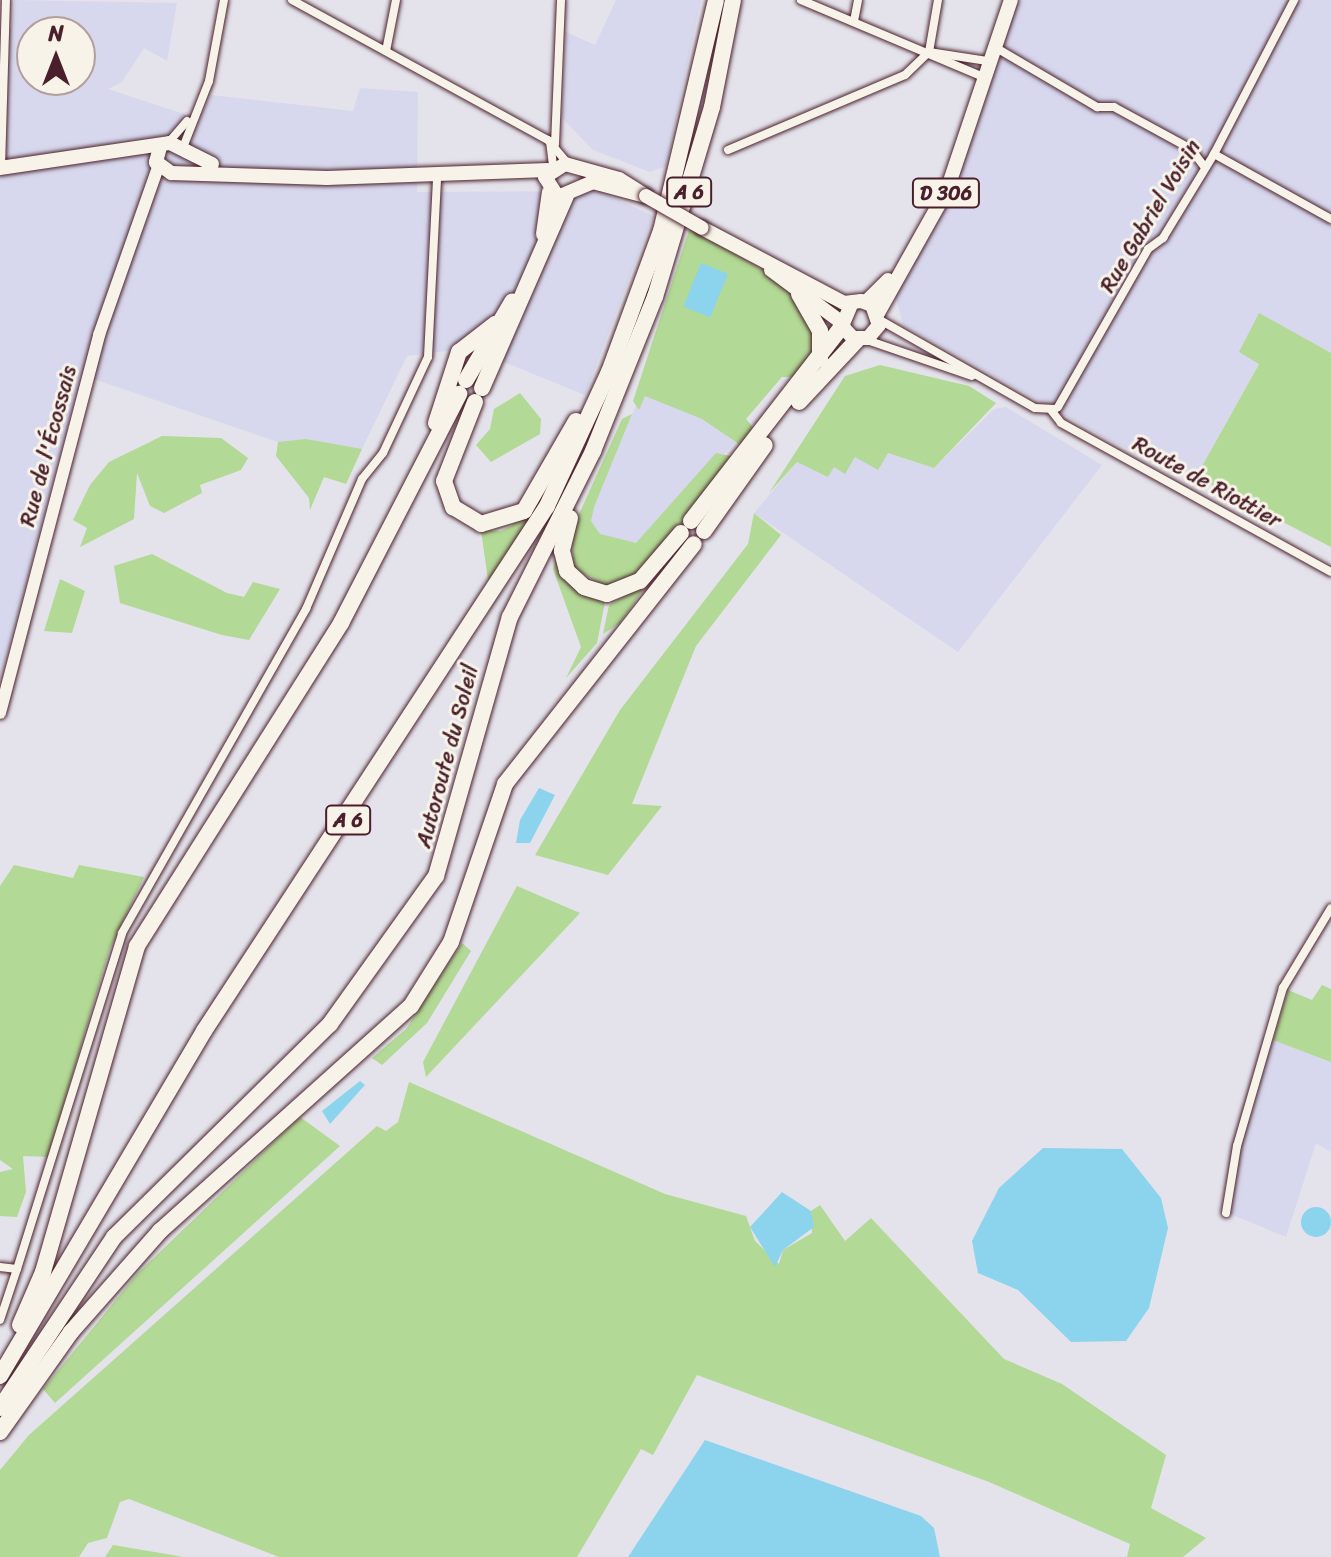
<!DOCTYPE html>
<html>
<head>
<meta charset="utf-8">
<style>
  body { margin:0 }
  #map { position:relative; width:1331px; height:1557px; overflow:hidden; background:#e4e3eb; font-family:Sriracha,sans-serif }
  div>[style] { position:absolute }
  .built>* { inset:0; background:#d7d8ed }
  .green>* { inset:0; background:#b2d995 }
  .water>* { inset:0; background:#8cd4ed; transform-origin:0 0 }
  .round { border-radius:50% }
  .roads { filter:drop-shadow(0 0 2px #4a1f2b) drop-shadow(0 0 2px #4a1f2b) }
  .street>* { height:8px; margin:-4px; padding:0 4px; transform-origin:4px; border-radius:4px; background:#f7f3e8 }
  .secondary>* { height:12px; margin:-6px; padding:0 6px; transform-origin:6px; border-radius:6px; background:#f7f3e8 }
  .primary>* { height:14px; margin:-7px; padding:0 7px; transform-origin:7px; border-radius:7px; background:#f7f3e8 }
  .highway>* { height:16px; margin:-8px; padding:0 8px; transform-origin:8px; border-radius:8px; background:#f7f3e8 }
  .bridges { filter:drop-shadow(0 0 2px #4a1f2b) drop-shadow(0 0 2px #4a1f2b) }
  .primary-bridge>* { height:14px; margin:-7px; padding:0 7px; transform-origin:7px; border-radius:7px; background:#f7f3e8 }
  span { translate:-50% -50%; white-space:nowrap; text-align:center; line-height:1.15; -webkit-text-stroke:6px #f7f3e8; paint-order:stroke }
  .shield-label span { padding:2px 6px; background:#f7f3e8; border:2px solid; border-radius:6px; -webkit-text-stroke-width:0 }
  .shield-label { font-size:20px; color:#4a1f2b; font-weight:700 }
  .street-label { font-size:22px; color:#4a1f2b }
  .north { position:absolute; left:16px; top:16px; width:80px; height:80px; box-sizing:border-box; background:#f7f3e8; border:2px solid #b29e9c; border-radius:50%; rotate:0deg; font-size:22px; font-weight:700; line-height:32px; text-align:center; color:#4a1f2b }
  .north::after { content:''; display:block; margin:auto; width:28px; height:36px; background:#4a1f2b; clip-path:polygon(50% 0,100% 100%,50% 72%,0 100%) }
</style>
</head>
<body>
<div id="map">
  <div class="built">
    <div style="clip-path:polygon(evenodd,14px 0,177px 3px,167px 61px,144px 48px,122px 82px,108px 89px,199px 119px,211px 95px,353px 111px,360px 88px,418px 92px,417px 192px,599px 191px,653px 216px,585px 395px,469px 348px,407px 356px,362px 449px,278px 442px,82px 375px,0 680px,0 27px,12px 27px,14px 0,32px 32px,80px 32px,80px 80px,32px 80px,32px 32px)"></div>
    <div style="clip-path:polygon(616px 0,701px 0,666px 166px,650px 172px,593px 150px,562px 118px,566px 32px,595px 45px)"></div>
    <div style="clip-path:polygon(1014px 0,1331px 0,1331px 353px,1259px 363px,1196px 477px,1114px 443px,903px 325px,895px 294px,929px 235px)"></div>
    <div style="clip-path:polygon(644px 387px,735px 432px,735px 442px,641px 545px,601px 544px,586px 520px)"></div>
    <div style="clip-path:polygon(1006px 407px,1102px 465px,958px 652px,754px 513px,797px 462px,844px 467px,855px 457px,888px 453px,934px 468px,994px 409px)"></div>
    <div style="clip-path:polygon(1263px 1036px,1331px 1061px,1331px 1152px,1316px 1143px,1286px 1237px,1223px 1211px,1230px 1150px)"></div>
  </div>
  <div class="green">
    <div style="clip-path:polygon(690px 227px,778px 279px,814px 323px,814px 356px,800px 377px,782px 377px,746px 419px,757px 432px,742px 446px,702px 419px,645px 396px,639px 410px,633px 401px)"></div>
    <div style="clip-path:polygon(1259px 313px,1331px 353px,1331px 547px,1196px 477px,1259px 364px,1239px 352px)"></div>
    <div style="clip-path:polygon(880px 365px,969px 386px,996px 403px,934px 468px,888px 453px,878px 470px,855px 457px,845px 474px,834px 467px,828px 477px,797px 462px,769px 493px,845px 376px)"></div>
    <div style="clip-path:polygon(520px 393px,541px 419px,540px 434px,491px 462px,476px 445px,490px 429px,494px 409px)"></div>
    <div style="clip-path:polygon(632px 414px,594px 507px,591px 521px,600px 534px,636px 543px,716px 453px,735px 457px,648px 565px,627px 583px,603px 586px,574px 568px,571px 532px,622px 419px)"></div>
    <div style="clip-path:polygon(162px 436px,221px 438px,248px 458px,241px 470px,200px 485px,202px 493px,164px 513px,150px 506px,137px 473px,134px 519px,80px 547px,87px 528px,73px 520px,90px 485px,109px 462px)"></div>
    <div style="clip-path:polygon(306px 439px,362px 449px,346px 484px,324px 477px,310px 510px,309px 498px,276px 456px,278px 442px)"></div>
    <div style="clip-path:polygon(754px 513px,781px 535px,696px 646px,632px 804px,662px 806px,608px 875px,535px 855px,620px 710px,748px 544px)"></div>
    <div style="clip-path:polygon(532px 514px,499px 568px,488px 580px,481px 530px,501px 531px)"></div>
    <div style="clip-path:polygon(152px 554px,227px 593px,244px 597px,253px 582px,280px 589px,249px 640px,222px 635px,120px 603px,114px 566px)"></div>
    <div style="clip-path:polygon(557px 554px,605px 602px,597px 643px,566px 678px,581px 647px,553px 569px)"></div>
    <div style="clip-path:polygon(60px 579px,85px 591px,72px 633px,44px 631px)"></div>
    <div style="clip-path:polygon(648px 583px,620px 623px,603px 634px,609px 605px)"></div>
    <div style="clip-path:polygon(14px 865px,73px 878px,79px 865px,144px 877px,109px 951px,48px 1157px,23px 1156px,26px 1192px,17px 1217px,0 1216px,0 1172px,13px 1169px,0 1160px,0 886px)"></div>
    <div style="clip-path:polygon(517px 886px,580px 913px,426px 1077px,423px 1062px)"></div>
    <div style="clip-path:polygon(462px 943px,471px 951px,427px 1023px,382px 1065px,372px 1058px,406px 1029px)"></div>
    <div style="clip-path:polygon(1322px 985px,1331px 989px,1331px 1062px,1273px 1040px,1288px 990px,1312px 1000px)"></div>
    <div style="clip-path:polygon(409px 1082px,665px 1194px,746px 1216px,755px 1241px,779px 1264px,783px 1250px,812px 1233px,811px 1211px,820px 1205px,845px 1241px,871px 1218px,1004px 1359px,1062px 1384px,1166px 1455px,1151px 1508px,1206px 1538px,1183px 1557px,1127px 1557px,1130px 1544px,989px 1482px,697px 1375px,653px 1455px,641px 1449px,577px 1557px,279px 1557px,129px 1499px,120px 1502px,107px 1538px,88px 1543px,79px 1557px,0 1557px,0 1470px,29px 1435px,377px 1126px,386px 1131px,398px 1122px)"></div>
    <div style="clip-path:polygon(300px 1117px,340px 1146px,55px 1403px,43px 1389px,137px 1274px)"></div>
    <div style="clip-path:polygon(113px 1545px,184px 1557px,105px 1557px)"></div>
  </div>
  <div class="water">
    <div style="left:701px;top:263px;width:29px;height:47px;rotate:22deg"></div>
    <div style="clip-path:polygon(539px 788px,555px 795px,530px 843px,516px 843px,520px 820px)"></div>
    <div style="clip-path:polygon(360px 1081px,365px 1085px,330px 1124px,322px 1111px)"></div>
    <div style="clip-path:polygon(1043px 1148px,1122px 1149px,1161px 1198px,1168px 1228px,1149px 1308px,1126px 1341px,1071px 1342px,1018px 1290px,978px 1273px,972px 1241px,999px 1188px)"></div>
    <div style="clip-path:polygon(782px 1192px,811px 1211px,814px 1227px,783px 1250px,775px 1267px,750px 1227px)"></div>
    <div class="round" style="left:1301px;top:1207px;width:30px;height:30px"></div>
    <div style="clip-path:polygon(705px 1440px,921px 1516px,934px 1528px,940px 1557px,628px 1557px)"></div>
  </div>
  <div class="roads">
    <div class="street">
      <div style="left:292px;top:0;width:292px;rotate:28.7deg"></div>
      <div style="left:548px;top:140px;width:33px;rotate:50deg"></div>
      <div style="left:801px;top:0;width:198px;rotate:22.9deg"></div>
      <div style="left:854px;top:21px;width:21px;rotate:-79deg"></div>
      <div style="left:993px;top:46px;width:121px;rotate:30.4deg"></div>
      <div style="left:1097px;top:107px;width:17px"></div>
      <div style="left:1114px;top:107px;width:88px;rotate:28.6deg"></div>
      <div style="left:1191px;top:149px;width:21px;rotate:53deg"></div>
      <div style="left:386px;top:51px;width:52px;rotate:-78.9deg"></div>
      <div style="left:929px;top:52px;width:59px;rotate:8.8deg"></div>
      <div style="left:929px;top:52px;width:53px;rotate:-80.2deg"></div>
      <div style="left:550px;top:141px;width:25px;rotate:83deg"></div>
      <div style="left:168px;top:143px;width:29px;rotate:-49deg"></div>
      <div style="left:555px;top:144px;width:144px;rotate:-87.6deg"></div>
      <div style="left:182px;top:150px;width:74px;rotate:-68.6deg"></div>
      <div style="left:209px;top:81px;width:82px;rotate:-79.5deg"></div>
      <div style="left:728px;top:150px;width:192px;rotate:-23deg"></div>
      <div style="left:905px;top:75px;width:33px;rotate:-44deg"></div>
      <div style="left:1214px;top:154px;width:134px;rotate:29.1deg"></div>
      <div style="left:1px;top:167px;width:167px;rotate:-88.3deg"></div>
      <div style="left:880px;top:320px;width:178px;rotate:29.6deg"></div>
      <div style="left:1035px;top:408px;width:20px;rotate:3deg"></div>
      <div style="left:864px;top:339px;width:114px;rotate:18.9deg"></div>
      <div style="left:1058px;top:407px;width:182px;rotate:-60.3deg"></div>
      <div style="left:1148px;top:249px;width:19px;rotate:-36deg"></div>
      <div style="left:1163px;top:238px;width:98px;rotate:-58.7deg"></div>
      <div style="left:1214px;top:154px;width:174px;rotate:-62.5deg"></div>
      <div style="left:1051px;top:410px;width:16px;rotate:52deg"></div>
      <div style="left:1061px;top:423px;width:308px;rotate:28.9deg"></div>
      <div style="left:1226px;top:1213px;width:68px;rotate:-80.7deg"></div>
      <div style="left:1237px;top:1146px;width:165px;rotate:-73.8deg"></div>
      <div style="left:1283px;top:988px;width:93px;rotate:-59deg"></div>
      <div style="left:0;top:1267px;width:17px;rotate:7deg"></div>
      <div style="left:17px;top:1269px;width:352px;rotate:-72.6deg"></div>
      <div style="left:122px;top:933px;width:373px;rotate:-60.4deg"></div>
      <div style="left:306px;top:609px;width:142px;rotate:-66.7deg"></div>
      <div style="left:362px;top:479px;width:33px;rotate:-51deg"></div>
      <div style="left:383px;top:453px;width:106px;rotate:-64.9deg"></div>
      <div style="left:428px;top:357px;width:179px;rotate:-87.1deg"></div>
      <div style="left:0;top:1320px;width:54px;rotate:-71.6deg"></div>
    </div>
    <div class="secondary">
      <div style="left:0;top:713px;width:391px;rotate:-75.3deg"></div>
      <div style="left:99px;top:335px;width:178px;rotate:-70.6deg"></div>
    </div>
    <div class="primary">
      <div style="left:160px;top:147px;width:16px;rotate:105deg"></div>
      <div style="left:156px;top:162px;width:19px;rotate:36deg"></div>
      <div style="left:171px;top:173px;width:156px;rotate:1.8deg"></div>
      <div style="left:327px;top:178px;width:221px;rotate:-2.1deg"></div>
      <div style="left:0;top:168px;width:172px;rotate:-8.4deg"></div>
      <div style="left:170px;top:143px;width:47px;rotate:26.6deg"></div>
      <div style="left:645px;top:196px;width:54px;rotate:-164.9deg"></div>
      <div style="left:593px;top:182px;width:38px;rotate:157deg"></div>
      <div style="left:558px;top:197px;width:24px;rotate:-123deg"></div>
      <div style="left:545px;top:177px;width:24px;rotate:-33deg"></div>
      <div style="left:565px;top:164px;width:56px;rotate:15.5deg"></div>
      <div style="left:619px;top:179px;width:32px;rotate:32deg"></div>
      <div style="left:702px;top:228px;width:161px;rotate:27.8deg"></div>
      <div style="left:844px;top:303px;width:17px;rotate:-7deg"></div>
      <div style="left:861px;top:301px;width:12px;rotate:20deg"></div>
      <div style="left:872px;top:305px;width:21px;rotate:71deg"></div>
      <div style="left:879px;top:325px;width:17px;rotate:130deg"></div>
      <div style="left:868px;top:338px;width:15px;rotate:180deg"></div>
      <div style="left:853px;top:338px;width:16px;rotate:-133deg"></div>
      <div style="left:842px;top:326px;width:25px;rotate:-67deg"></div>
      <div style="left:771px;top:270px;width:87px;rotate:36.6deg"></div>
      <div style="left:866px;top:302px;width:31px;rotate:-45deg"></div>
      <div style="left:878px;top:313px;width:141px;rotate:-60.7deg"></div>
      <div style="left:947px;top:190px;width:200px;rotate:-71.4deg"></div>
    </div>
    <div class="highway">
      <div style="left:544px;top:234px;width:42px;rotate:-81.9deg"></div>
      <div style="left:799px;top:294px;width:43px;rotate:60.4deg"></div>
      <div style="left:820px;top:331px;width:28px;rotate:90deg"></div>
      <div style="left:466px;top:380px;width:91px;rotate:-59.5deg"></div>
      <div style="left:482px;top:388px;width:210px;rotate:-66.4deg"></div>
      <div style="left:475px;top:402px;width:85px;rotate:111.4deg"></div>
      <div style="left:444px;top:481px;width:28px;rotate:71deg"></div>
      <div style="left:453px;top:507px;width:33px;rotate:31deg"></div>
      <div style="left:481px;top:524px;width:45px;rotate:-16.8deg"></div>
      <div style="left:524px;top:511px;width:104px;rotate:-60deg"></div>
      <div style="left:799px;top:402px;width:86px;rotate:-46.9deg"></div>
      <div style="left:436px;top:423px;width:75px;rotate:-72.1deg"></div>
      <div style="left:459px;top:352px;width:46px;rotate:-37.9deg"></div>
      <div style="left:570px;top:518px;width:34px;rotate:104deg"></div>
      <div style="left:562px;top:551px;width:21px;rotate:76deg"></div>
      <div style="left:567px;top:571px;width:23px;rotate:43deg"></div>
      <div style="left:584px;top:587px;width:24px;rotate:17deg"></div>
      <div style="left:607px;top:594px;width:35px;rotate:-22deg"></div>
      <div style="left:640px;top:581px;width:63px;rotate:-49.5deg"></div>
      <div style="left:691px;top:521px;width:247px;rotate:-52.2deg"></div>
      <div style="left:704px;top:531px;width:105px;rotate:-54.7deg"></div>
      <div style="left:20px;top:1325px;width:58px;rotate:-66.5deg"></div>
      <div style="left:43px;top:1272px;width:339px;rotate:-73.9deg"></div>
      <div style="left:137px;top:946px;width:382px;rotate:-57.7deg"></div>
      <div style="left:341px;top:623px;width:258px;rotate:-62.7deg"></div>
      <div style="left:0;top:1376px;width:401px;rotate:-59.4deg"></div>
      <div style="left:204px;top:1031px;width:627px;rotate:-56.84deg"></div>
      <div style="left:547px;top:506px;width:148px;rotate:-65.2deg"></div>
      <div style="left:609px;top:372px;width:150px;rotate:-69.8deg"></div>
      <div style="left:661px;top:231px;width:237px;rotate:-76.6deg"></div>
      <div style="left:0;top:1408px;width:206px;rotate:-56.3deg"></div>
      <div style="left:114px;top:1237px;width:303px;rotate:-44.6deg"></div>
      <div style="left:330px;top:1024px;width:182px;rotate:-54.4deg"></div>
      <div style="left:436px;top:876px;width:269px;rotate:-74.1deg"></div>
      <div style="left:510px;top:617px;width:186px;rotate:-63.4deg"></div>
      <div style="left:593px;top:451px;width:166px;rotate:-68.1deg"></div>
      <div style="left:655px;top:297px;width:198px;rotate:-73.3deg"></div>
      <div style="left:712px;top:107px;width:109px;rotate:-78.9deg"></div>
      <div style="left:0;top:1432px;width:123px;rotate:-54.6deg"></div>
      <div style="left:71px;top:1332px;width:135px;rotate:-48.6deg"></div>
      <div style="left:160px;top:1231px;width:337px;rotate:-41.9deg"></div>
      <div style="left:411px;top:1006px;width:75px;rotate:-58deg"></div>
      <div style="left:451px;top:942px;width:167px;rotate:-71.1deg"></div>
      <div style="left:505px;top:784px;width:305px;rotate:-51.8deg"></div>
    </div>
  </div>
  <div class="bridges">
    <div class="primary-bridge">
      <div style="left:646px;top:196px;width:64px;rotate:29.7deg"></div>
    </div>
  </div>
  <div class="shield-label">
    <span style="left:689px;top:192px">A 6</span>
    <span style="left:946px;top:193px">D 306</span>
    <span style="left:348px;top:820px">A 6</span>
  </div>
  <div class="street-label">
    <span style="left:1150px;top:216px;rotate:-59deg">Rue Gabriel Voisin</span>
    <span style="left:48px;top:446px;rotate:-75deg">Rue de l'Écossais</span>
    <span style="left:1207px;top:482px;rotate:29deg">Route de Riottier</span>
    <span style="left:447px;top:756px;rotate:-75deg">Autoroute du Soleil</span>
  </div>
  <div class="north">N</div>
</div>
</body>
</html>
